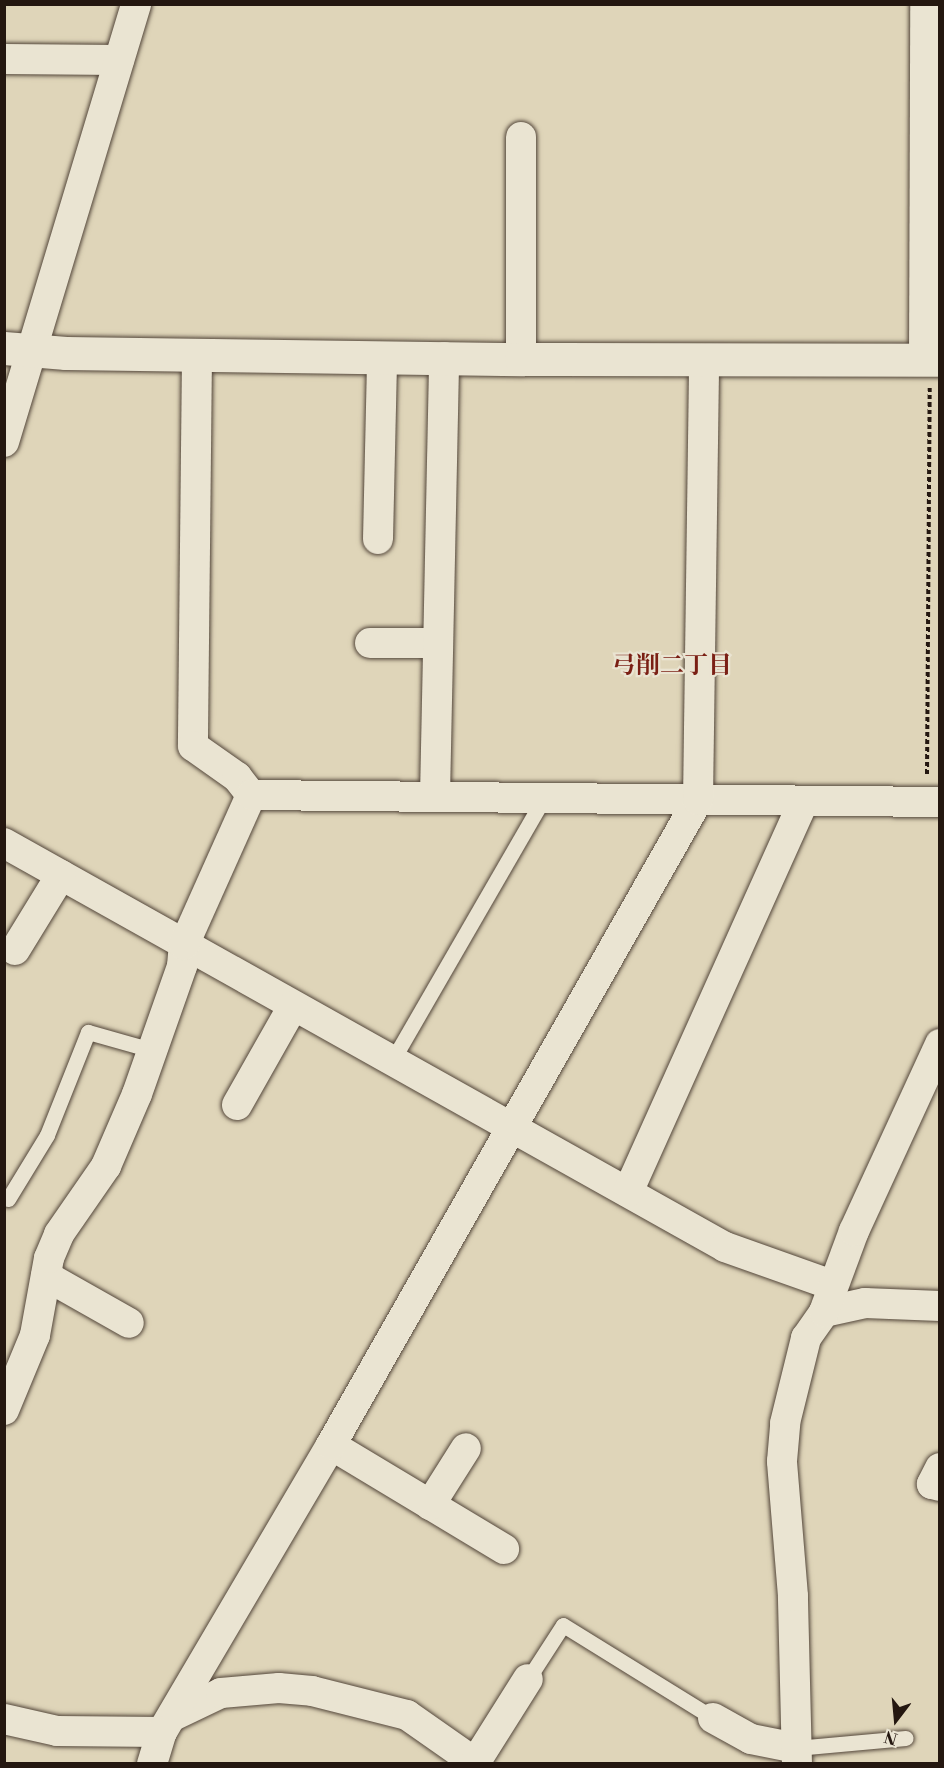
<!DOCTYPE html>
<html>
<head>
<meta charset="utf-8">
<style>
  body { margin:0 }
  #map { position:relative; width:944px; height:1768px; overflow:hidden; background:#dfd5b9; font-family:"Libre Bodoni","Noto Serif JP",serif }
  div>[style] { position:absolute }
  .path>* { height:4px; margin-top:-2px; transform-origin:0; background:repeating-linear-gradient(90deg,#241710 0 4.5px,transparent 0 7.5px) }
  .roads { filter:drop-shadow(0 0 2px #53463a) drop-shadow(0 0 2px #53463a) }
  .lane>* { height:15px; margin:-7.5px; padding:0 7.5px; transform-origin:7.5px; border-radius:7.5px; background:#eae4d2 }
  .street>* { height:30px; margin:-15px; padding:0 15px; transform-origin:15px; border-radius:15px; background:#eae4d2 }
  .secondary>* { height:33px; margin:-16.5px; padding:0 16.5px; transform-origin:16.5px; border-radius:16.5px; background:#eae4d2 }
  span { translate:-50% -50%; white-space:nowrap; text-align:center; line-height:1.15; -webkit-text-stroke:4.5px #eae4d2; paint-order:stroke }
  .neighbourhood-label { font-size:24px; color:#7a1f14; font-weight:700 }
  .frame { position:absolute; inset:0; border:6px solid #241710; pointer-events:none }
  .north { position:absolute; left:866px; top:1690px; width:60px; height:60px; -webkit-text-stroke:4px #eae4d2; paint-order:stroke; rotate:196deg; font-size:16px; font-weight:700; line-height:24px; text-align:center; color:#241710 }
  .north::after { content:''; display:block; margin:auto; width:21px; height:27px; background:#241710; clip-path:polygon(50% 0,100% 100%,50% 72%,0 100%) }
</style>
</head>
<body>
<div id="map">
  <div class="path">
    <div style="left:927px;top:774px;width:386px;rotate:-89.6deg"></div>
  </div>
  <div class="roads">
    <div class="lane">
      <div style="left:392px;top:1061px;width:304px;rotate:-60deg"></div>
      <div style="left:8px;top:1199px;width:75px;rotate:-58.6deg"></div>
      <div style="left:47px;top:1135px;width:111px;rotate:-68.3deg"></div>
      <div style="left:88px;top:1032px;width:70px;rotate:15.8deg"></div>
      <div style="left:528px;top:1679px;width:64px;rotate:-57.1deg"></div>
      <div style="left:563px;top:1625px;width:176px;rotate:31.8deg"></div>
      <div style="left:796px;top:1748px;width:110px;rotate:-5.2deg"></div>
    </div>
    <div class="street">
      <div style="left:4px;top:59px;width:115px;rotate:0.5deg"></div>
      <div style="left:521px;top:137px;width:222px;rotate:90deg"></div>
      <div style="left:197px;top:355px;width:391px;rotate:90.6deg"></div>
      <div style="left:193px;top:746px;width:54px;rotate:35.2deg"></div>
      <div style="left:237px;top:777px;width:23px;rotate:52deg"></div>
      <div style="left:924px;top:360px;width:356px;rotate:-89.8deg"></div>
      <div style="left:4px;top:442px;width:457px;rotate:-73.2deg"></div>
      <div style="left:378px;top:539px;width:182px;rotate:-88.7deg"></div>
      <div style="left:370px;top:643px;width:68px"></div>
      <div style="left:435px;top:796px;width:439px;rotate:-88.8deg"></div>
      <div style="left:4px;top:843px;width:826px;rotate:29.26deg"></div>
      <div style="left:725px;top:1247px;width:114px;rotate:19.6deg"></div>
      <div style="left:15px;top:950px;width:88px;rotate:-58.5deg"></div>
      <div style="left:237px;top:1105px;width:114px;rotate:-60.5deg"></div>
      <div style="left:628px;top:1192px;width:427px;rotate:-65.8deg"></div>
      <div style="left:46px;top:1276px;width:95px;rotate:29.5deg"></div>
      <div style="left:824px;top:1312px;width:42px;rotate:-12.4deg"></div>
      <div style="left:865px;top:1303px;width:75px;rotate:2.3deg"></div>
      <div style="left:4px;top:1410px;width:81px;rotate:-67.5deg"></div>
      <div style="left:35px;top:1335px;width:78px;rotate:-79.7deg"></div>
      <div style="left:49px;top:1258px;width:26px;rotate:-67deg"></div>
      <div style="left:59px;top:1234px;width:83px;rotate:-55.3deg"></div>
      <div style="left:106px;top:1166px;width:78px;rotate:-66.7deg"></div>
      <div style="left:137px;top:1094px;width:136px;rotate:-70.6deg"></div>
      <div style="left:182px;top:966px;width:21px;rotate:-85deg"></div>
      <div style="left:184px;top:945px;width:164px;rotate:-65.9deg"></div>
      <div style="left:251px;top:795px;width:689px;rotate:0.58deg"></div>
      <div style="left:331px;top:1445px;width:202px;rotate:31deg"></div>
      <div style="left:940px;top:1468px;width:18px;rotate:117deg"></div>
      <div style="left:932px;top:1484px;width:8px;rotate:14deg"></div>
      <div style="left:430px;top:1505px;width:67px;rotate:-57.7deg"></div>
      <div style="left:175px;top:1715px;width:51px;rotate:-25.6deg"></div>
      <div style="left:221px;top:1693px;width:58px;rotate:-4.9deg"></div>
      <div style="left:279px;top:1688px;width:33px;rotate:5deg"></div>
      <div style="left:312px;top:1691px;width:98px;rotate:14.2deg"></div>
      <div style="left:407px;top:1715px;width:85px;rotate:35deg"></div>
      <div style="left:713px;top:1718px;width:43px;rotate:28.9deg"></div>
      <div style="left:751px;top:1739px;width:46px;rotate:11.3deg"></div>
      <div style="left:4px;top:1719px;width:54px;rotate:12.8deg"></div>
      <div style="left:57px;top:1731px;width:105px;rotate:0.5deg"></div>
      <div style="left:162px;top:1732px;width:333px;rotate:-59.5deg"></div>
      <div style="left:331px;top:1445px;width:742px;rotate:-60.36deg"></div>
      <div style="left:698px;top:800px;width:441px;rotate:-89.2deg"></div>
      <div style="left:475px;top:1763px;width:99px;rotate:-57.8deg"></div>
      <div style="left:152px;top:1764px;width:34px;rotate:-73deg"></div>
      <div style="left:797px;top:1764px;width:168px;rotate:-91.4deg"></div>
      <div style="left:793px;top:1596px;width:135px;rotate:-94.7deg"></div>
      <div style="left:782px;top:1461px;width:38px;rotate:-85deg"></div>
      <div style="left:785px;top:1423px;width:88px;rotate:-76.1deg"></div>
      <div style="left:806px;top:1338px;width:32px;rotate:-55deg"></div>
      <div style="left:824px;top:1312px;width:86px;rotate:-69.7deg"></div>
      <div style="left:854px;top:1231px;width:206px;rotate:-65.3deg"></div>
    </div>
    <div class="secondary">
      <div style="left:4px;top:348px;width:62px;rotate:4.6deg"></div>
      <div style="left:66px;top:353px;width:455px;rotate:0.8deg"></div>
      <div style="left:521px;top:359px;width:419px;rotate:0.1deg"></div>
    </div>
  </div>
  <div class="neighbourhood-label">
    <span style="left:672px;top:667px">弓削二丁目</span>
  </div>
  <div class="frame"></div>
  <div class="north">N</div>
</div>
</body>
</html>
